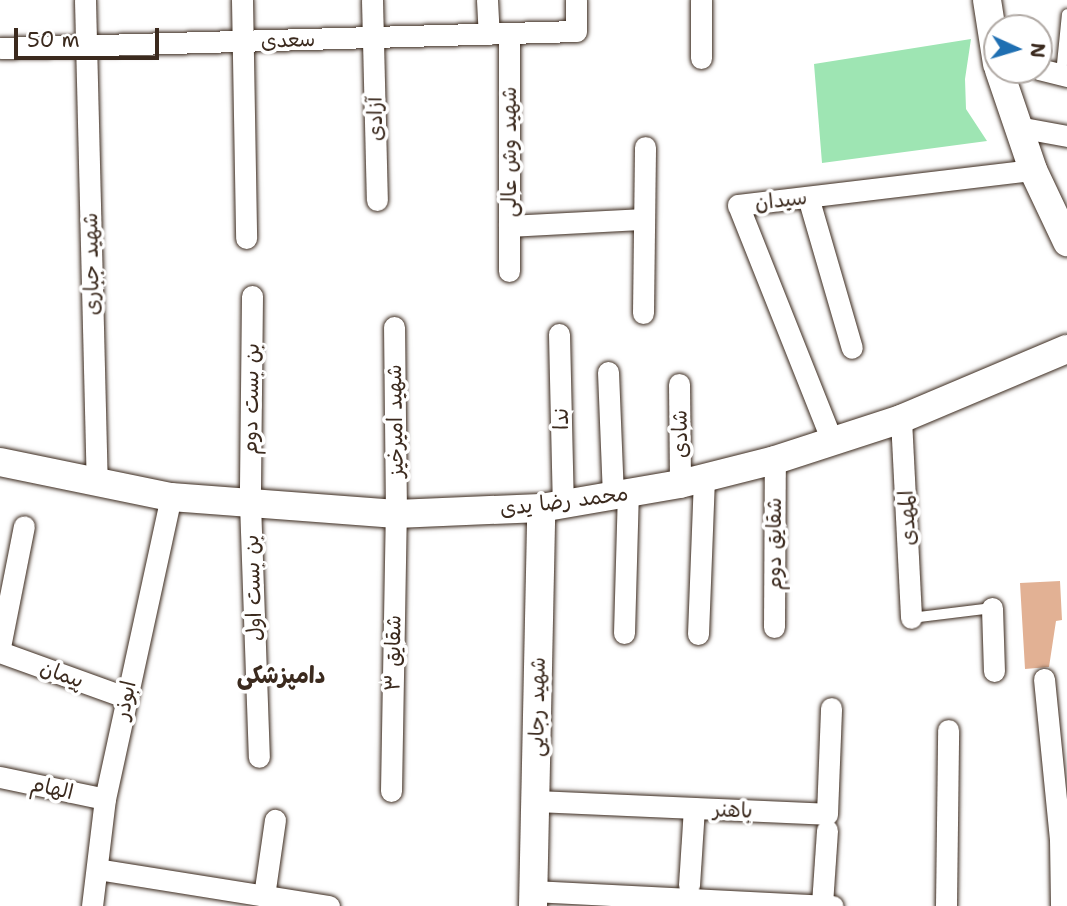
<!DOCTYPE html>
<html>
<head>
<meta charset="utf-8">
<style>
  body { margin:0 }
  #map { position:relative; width:1067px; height:906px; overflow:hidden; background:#fff; font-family:"Shantell Sans","Playpen Sans Arabic",sans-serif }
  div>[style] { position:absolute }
  .green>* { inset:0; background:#9ee5b3 }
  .building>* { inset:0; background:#e2b194 }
  .roads { filter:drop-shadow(0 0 2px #3b2a1e) drop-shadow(0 0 2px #3b2a1e) }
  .lane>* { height:10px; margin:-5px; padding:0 5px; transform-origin:5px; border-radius:5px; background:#fff }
  .street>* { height:21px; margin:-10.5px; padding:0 10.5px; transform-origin:10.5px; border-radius:10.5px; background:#fff }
  .secondary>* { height:28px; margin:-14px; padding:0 14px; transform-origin:14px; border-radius:14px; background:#fff }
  span { translate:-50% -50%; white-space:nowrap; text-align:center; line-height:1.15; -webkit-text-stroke:7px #fff; paint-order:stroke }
  .street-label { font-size:21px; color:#3b2a1e }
  .neighbourhood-label { font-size:23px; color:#3b2a1e; font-weight:700 }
  .north { position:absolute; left:983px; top:14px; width:70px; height:70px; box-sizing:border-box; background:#fff; border:2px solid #b1aaa5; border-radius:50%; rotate:94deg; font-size:19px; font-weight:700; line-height:28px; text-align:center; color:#3b2a1e }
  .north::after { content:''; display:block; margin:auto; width:24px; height:32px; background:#1f6fb2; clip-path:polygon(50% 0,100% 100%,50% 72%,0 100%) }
  .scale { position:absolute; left:14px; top:28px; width:145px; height:32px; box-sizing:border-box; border:4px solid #3b2a1e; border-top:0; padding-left:9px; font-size:21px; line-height:24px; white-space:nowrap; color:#3b2a1e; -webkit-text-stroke:5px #fff; paint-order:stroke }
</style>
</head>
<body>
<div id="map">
  <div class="green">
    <div style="clip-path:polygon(971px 39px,965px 79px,966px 109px,987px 141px,822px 163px,814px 64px)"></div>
  </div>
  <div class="building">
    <div style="clip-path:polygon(1060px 581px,1062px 620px,1056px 621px,1049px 667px,1025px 669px,1020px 583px)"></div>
  </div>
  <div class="roads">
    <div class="lane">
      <div style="left:1061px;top:74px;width:60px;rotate:-84.3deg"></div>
      <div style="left:911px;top:618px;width:82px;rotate:-7deg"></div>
    </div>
    <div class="street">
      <div style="left:85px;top:0;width:482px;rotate:88.6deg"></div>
      <div style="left:242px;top:0;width:238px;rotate:89deg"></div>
      <div style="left:372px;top:0;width:200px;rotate:88.6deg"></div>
      <div style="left:487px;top:0;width:34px;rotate:87deg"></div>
      <div style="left:701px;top:0;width:58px;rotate:90deg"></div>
      <div style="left:509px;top:33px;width:238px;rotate:90deg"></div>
      <div style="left:0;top:48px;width:576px;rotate:-1.69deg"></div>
      <div style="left:576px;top:31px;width:31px;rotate:-90deg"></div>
      <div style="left:1039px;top:69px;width:29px;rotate:14deg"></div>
      <div style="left:1018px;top:127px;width:50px;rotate:10.4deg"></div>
      <div style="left:808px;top:197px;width:157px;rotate:73.8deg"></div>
      <div style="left:509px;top:226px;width:135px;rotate:-3deg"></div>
      <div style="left:252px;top:296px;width:207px;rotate:90.6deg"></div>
      <div style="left:250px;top:503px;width:254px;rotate:88deg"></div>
      <div style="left:643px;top:313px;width:166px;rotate:-89.3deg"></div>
      <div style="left:559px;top:334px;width:171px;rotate:88.7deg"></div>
      <div style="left:608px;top:372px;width:124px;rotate:87.7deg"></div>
      <div style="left:679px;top:384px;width:100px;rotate:89.4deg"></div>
      <div style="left:901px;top:419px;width:199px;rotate:87.1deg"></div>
      <div style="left:832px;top:441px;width:254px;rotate:-111.7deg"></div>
      <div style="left:738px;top:205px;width:297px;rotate:-6.8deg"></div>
      <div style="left:992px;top:608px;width:63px;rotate:88.2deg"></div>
      <div style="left:774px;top:627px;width:167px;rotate:-89.7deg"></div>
      <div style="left:624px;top:633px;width:140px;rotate:-88.4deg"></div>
      <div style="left:698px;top:634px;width:155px;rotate:-87.8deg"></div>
      <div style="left:0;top:647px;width:123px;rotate:-78.8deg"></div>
      <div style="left:0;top:652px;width:133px;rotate:19.8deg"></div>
      <div style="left:1044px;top:679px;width:161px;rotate:84.3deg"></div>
      <div style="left:1060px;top:839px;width:67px;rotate:89.1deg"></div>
      <div style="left:0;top:777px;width:107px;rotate:11.8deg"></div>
      <div style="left:391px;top:791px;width:277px;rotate:-89deg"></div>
      <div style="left:396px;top:514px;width:187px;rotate:-90.6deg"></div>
      <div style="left:535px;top:801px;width:292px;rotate:2.5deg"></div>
      <div style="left:827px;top:814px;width:106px;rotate:-87.8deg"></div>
      <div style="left:97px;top:869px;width:235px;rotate:9.1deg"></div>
      <div style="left:689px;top:885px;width:77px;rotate:-86.3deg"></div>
      <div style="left:533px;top:891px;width:300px;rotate:2.9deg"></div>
      <div style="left:264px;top:896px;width:77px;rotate:-81.8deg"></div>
      <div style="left:822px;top:904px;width:74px;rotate:-86.1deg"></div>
      <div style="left:92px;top:906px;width:108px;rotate:-83.1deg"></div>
      <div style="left:105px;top:799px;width:309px;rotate:-77.7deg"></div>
      <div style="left:946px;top:906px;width:176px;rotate:-89.3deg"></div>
    </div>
    <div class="secondary">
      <div style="left:987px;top:0;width:65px;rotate:81.1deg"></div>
      <div style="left:999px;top:70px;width:106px;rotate:71.2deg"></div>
      <div style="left:1033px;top:170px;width:80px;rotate:64.7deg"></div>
      <div style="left:0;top:462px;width:175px;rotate:11.6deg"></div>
      <div style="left:171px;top:497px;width:226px;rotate:4.3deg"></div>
      <div style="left:396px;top:514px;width:145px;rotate:-2.4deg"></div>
      <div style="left:541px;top:508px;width:141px;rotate:-9.8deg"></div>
      <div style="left:680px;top:484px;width:98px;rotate:-14.2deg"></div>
      <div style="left:775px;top:460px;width:133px;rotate:-18deg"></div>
      <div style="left:901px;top:419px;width:180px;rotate:-22.9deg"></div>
      <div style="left:533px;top:906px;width:398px;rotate:-88.8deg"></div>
    </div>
  </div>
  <div class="street-label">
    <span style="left:288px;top:40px;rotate:-2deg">سعدی</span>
    <span style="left:375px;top:119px;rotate:-91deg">آزادی</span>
    <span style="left:509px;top:152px;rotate:-90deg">شهید وش عالی</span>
    <span style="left:781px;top:200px;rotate:-7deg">سیدان</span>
    <span style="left:91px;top:264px;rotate:-91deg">شهید جباری</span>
    <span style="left:251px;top:399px;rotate:-89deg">بن بست دوم</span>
    <span style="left:561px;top:419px;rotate:-91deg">ندا</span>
    <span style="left:395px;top:421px;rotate:-91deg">شهید امیرخیز</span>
    <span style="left:680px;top:434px;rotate:-91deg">شادی</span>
    <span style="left:564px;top:501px;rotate:-7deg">محمد رضا یدی</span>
    <span style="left:907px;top:518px;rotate:-93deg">المهدی</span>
    <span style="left:774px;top:544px;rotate:-90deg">شقایق دوم</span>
    <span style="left:253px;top:588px;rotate:-92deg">بن بست اول</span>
    <span style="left:393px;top:653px;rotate:-89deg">شقایق ۳</span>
    <span style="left:62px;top:674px;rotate:20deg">پیمان</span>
    <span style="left:125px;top:700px;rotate:-78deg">ابوذر</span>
    <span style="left:537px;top:707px;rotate:-89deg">شهید رجایی</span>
    <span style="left:52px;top:788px;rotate:12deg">الهام</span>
    <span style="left:733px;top:810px;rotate:2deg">باهنر</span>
  </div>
  <div class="neighbourhood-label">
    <span style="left:281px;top:675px">دامپزشکی</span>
  </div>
  <div class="north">N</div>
  <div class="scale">50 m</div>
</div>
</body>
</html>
